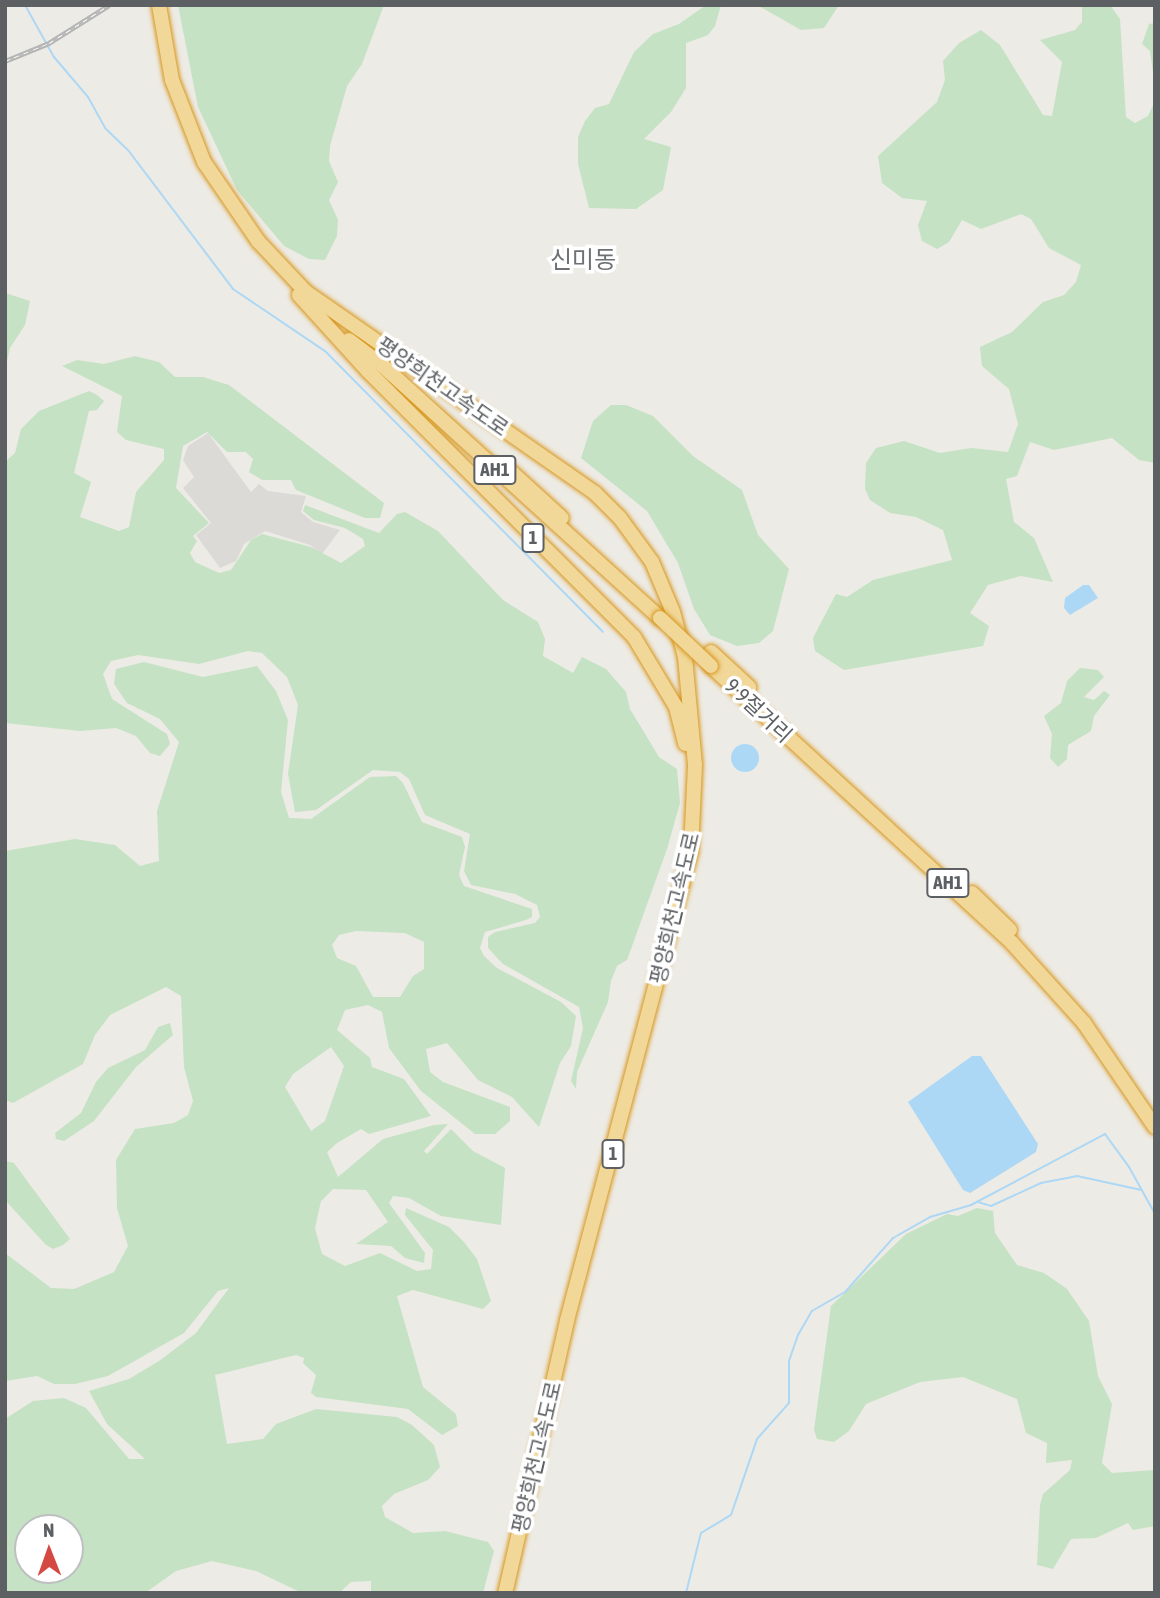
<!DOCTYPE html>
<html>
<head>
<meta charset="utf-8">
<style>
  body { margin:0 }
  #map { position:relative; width:1160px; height:1598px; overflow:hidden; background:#edebe5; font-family:"Asap Condensed","Noto Sans KR",sans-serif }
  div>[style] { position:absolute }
  .industrial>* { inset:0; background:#dcdad7 }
  .green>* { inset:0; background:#c5e2c4 }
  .water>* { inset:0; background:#add8f5 }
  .round { border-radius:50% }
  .stream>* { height:2px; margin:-1px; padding:0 1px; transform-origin:1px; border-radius:1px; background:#add8f5 }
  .roads { filter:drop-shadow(0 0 2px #d8961a) drop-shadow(0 0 2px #d8961a) }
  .highway>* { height:14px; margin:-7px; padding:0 7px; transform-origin:7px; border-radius:7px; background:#f1d798 }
  .rail>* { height:4.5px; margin-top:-2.25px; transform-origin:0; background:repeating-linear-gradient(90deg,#fff 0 5px,#b3b4b4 0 10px); box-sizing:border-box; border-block:2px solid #b3b4b4 }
  .bridges { filter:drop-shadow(0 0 2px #d8961a) drop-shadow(0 0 2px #d8961a) }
  .highway-bridge>* { height:14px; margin:-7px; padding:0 7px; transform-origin:7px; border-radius:7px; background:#f1d798 }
  span { translate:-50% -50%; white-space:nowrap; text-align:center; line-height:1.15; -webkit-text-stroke:7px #fff; paint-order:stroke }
  .shield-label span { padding:2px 5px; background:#fff; border:2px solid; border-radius:5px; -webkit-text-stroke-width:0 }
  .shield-label { font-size:19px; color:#5d6063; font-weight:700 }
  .street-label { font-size:21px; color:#5d6063 }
  .quarter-label { font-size:24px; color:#6e7275 }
  .frame { position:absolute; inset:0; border:7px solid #5d6063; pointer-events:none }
  .north { position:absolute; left:14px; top:1514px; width:70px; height:70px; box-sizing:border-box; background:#fff; border:2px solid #bebfc1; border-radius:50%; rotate:359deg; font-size:19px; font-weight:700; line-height:28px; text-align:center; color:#5d6063 }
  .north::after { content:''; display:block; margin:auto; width:24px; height:32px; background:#d54943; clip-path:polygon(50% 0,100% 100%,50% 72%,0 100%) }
</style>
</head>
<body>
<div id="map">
  <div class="industrial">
    <div style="clip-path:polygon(208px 433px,251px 492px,259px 484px,268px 491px,306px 496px,301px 512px,313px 522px,340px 530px,322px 554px,310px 545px,265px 531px,244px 544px,236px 561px,220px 568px,196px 535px,211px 523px,183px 488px,194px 477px,183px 460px,188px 446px)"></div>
  </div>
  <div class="green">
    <div style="clip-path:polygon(178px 5px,384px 5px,362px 64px,347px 86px,330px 146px,329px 161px,338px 182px,329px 200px,338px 220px,337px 236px,325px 260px,309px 259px,284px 246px,237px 190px,198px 107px)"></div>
    <div style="clip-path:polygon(706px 5px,721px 5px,715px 26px,708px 35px,686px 43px,686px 88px,671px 112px,644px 139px,671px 147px,663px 190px,636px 209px,589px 208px,578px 164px,578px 137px,585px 121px,595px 108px,609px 104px,634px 52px,653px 34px,679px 24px)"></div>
    <div style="clip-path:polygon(757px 5px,839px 5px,824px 28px,801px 30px)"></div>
    <div style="clip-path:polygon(1082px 5px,1110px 5px,1120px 19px,1126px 117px,1135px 123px,1148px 116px,1155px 101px,1155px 463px,1139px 460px,1112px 438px,1054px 450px,1030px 442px,1017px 476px,1006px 479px,1014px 522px,1034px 538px,1053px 582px,1021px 576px,988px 585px,970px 613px,989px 626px,983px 646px,844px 670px,815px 651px,813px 638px,836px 594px,847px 597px,873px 580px,952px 560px,943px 530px,916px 517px,890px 513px,870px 500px,865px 489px,866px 463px,876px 448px,904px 441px,940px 453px,971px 448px,1008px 452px,1018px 424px,1009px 389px,982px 366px,980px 347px,1012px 332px,1043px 302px,1064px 295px,1076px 282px,1081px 265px,1049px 248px,1031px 219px,1021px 214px,981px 229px,962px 220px,949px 242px,937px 249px,922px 241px,918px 225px,927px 201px,902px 198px,882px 183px,878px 156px,937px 102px,945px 80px,943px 61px,959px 43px,981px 30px,1000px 45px,1043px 115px,1052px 116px,1062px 62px,1040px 40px,1075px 30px,1082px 22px)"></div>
    <div style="clip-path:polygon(1155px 23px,1155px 87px,1150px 51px,1142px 44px,1149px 24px)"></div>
    <div style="clip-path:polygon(5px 293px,30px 301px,25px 325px,10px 348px,6px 366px)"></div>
    <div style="clip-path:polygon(135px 356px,159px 362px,175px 377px,203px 377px,229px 385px,384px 503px,380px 518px,365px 518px,296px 490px,291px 480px,262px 480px,249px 472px,253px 459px,246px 452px,227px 452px,207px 432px,183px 446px,176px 488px,209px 523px,193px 536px,197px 541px,190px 553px,195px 562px,219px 573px,231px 570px,251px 540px,262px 534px,311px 547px,341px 563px,365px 546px,363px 539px,345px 528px,314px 520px,303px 511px,305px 505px,379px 533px,397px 514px,405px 512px,438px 531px,503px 600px,538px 622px,545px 639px,543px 656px,573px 673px,582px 657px,606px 669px,626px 692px,630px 709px,659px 757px,677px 769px,680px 803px,667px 849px,627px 960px,617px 966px,611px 981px,608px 1002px,577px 1072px,576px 1089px,571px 1081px,583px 1028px,579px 1007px,503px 964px,488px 948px,488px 937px,495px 932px,535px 923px,540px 917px,537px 905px,515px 894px,471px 885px,464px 871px,470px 834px,425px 815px,409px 779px,400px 772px,373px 770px,316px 810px,295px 812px,288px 774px,298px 705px,287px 677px,262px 653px,248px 651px,199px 664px,138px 655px,111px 661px,103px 674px,112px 699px,167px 734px,170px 744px,160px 756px,150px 753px,136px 736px,116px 728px,80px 731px,5px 723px,5px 462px,15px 453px,21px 429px,39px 411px,89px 391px,97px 395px,104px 401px,97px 410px,89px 411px,74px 473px,91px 482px,80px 517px,119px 531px,129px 527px,136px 492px,164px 460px,164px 449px,126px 440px,117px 432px,122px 396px,62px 366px,77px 360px,104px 364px)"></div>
    <div style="clip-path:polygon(611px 405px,626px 405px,653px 416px,693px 456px,742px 490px,758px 535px,789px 569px,773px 631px,759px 643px,737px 646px,710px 635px,694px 609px,678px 563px,647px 511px,581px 458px,593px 421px)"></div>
    <div style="clip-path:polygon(evenodd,144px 662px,203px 677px,257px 666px,276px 691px,288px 720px,281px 792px,289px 818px,311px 819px,370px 777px,396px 776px,403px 783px,422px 822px,462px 837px,465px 847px,459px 875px,464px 886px,532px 909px,532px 917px,526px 920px,485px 932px,480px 948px,484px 956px,497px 968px,561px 1002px,576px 1016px,571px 1046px,560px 1063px,539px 1127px,512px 1097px,478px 1080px,447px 1043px,426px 1049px,430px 1072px,443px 1082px,510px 1107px,510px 1121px,495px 1134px,475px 1134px,421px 1091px,389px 1048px,382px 1012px,368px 1005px,345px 1010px,337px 1030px,370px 1058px,372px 1067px,404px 1079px,431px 1116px,369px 1134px,361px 1129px,337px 1143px,327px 1152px,338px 1177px,383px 1139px,434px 1125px,448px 1124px,424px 1151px,427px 1154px,451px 1129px,473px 1151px,505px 1168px,501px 1225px,441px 1216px,409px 1198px,393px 1196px,389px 1203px,425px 1253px,424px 1263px,405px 1258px,391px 1246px,356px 1244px,388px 1222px,366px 1190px,333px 1189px,321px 1201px,315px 1228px,322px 1254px,345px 1266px,380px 1253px,417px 1271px,431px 1269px,433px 1250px,405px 1215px,406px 1208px,449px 1227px,464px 1242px,477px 1259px,491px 1301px,483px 1309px,413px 1290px,397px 1296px,423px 1387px,456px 1414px,458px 1426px,442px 1435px,408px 1409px,316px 1397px,311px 1393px,316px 1375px,303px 1363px,304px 1358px,296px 1355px,215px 1375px,227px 1444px,263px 1439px,276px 1424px,316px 1409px,397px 1417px,412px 1425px,434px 1445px,440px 1467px,428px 1480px,394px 1494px,382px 1506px,385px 1517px,413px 1533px,445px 1531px,488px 1542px,494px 1551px,483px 1593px,371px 1593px,371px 1581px,351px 1582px,339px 1593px,302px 1593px,256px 1571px,212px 1561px,176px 1571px,145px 1593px,5px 1593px,5px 1419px,33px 1401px,64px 1398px,86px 1408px,129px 1459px,145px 1459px,107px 1424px,89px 1391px,129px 1379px,159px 1361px,196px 1333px,229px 1288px,218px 1291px,184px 1333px,108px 1376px,75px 1384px,54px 1384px,37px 1376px,5px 1381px,5px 1253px,51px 1288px,74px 1289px,114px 1272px,128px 1246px,117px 1208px,116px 1160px,135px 1129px,174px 1123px,188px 1115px,193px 1101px,184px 1067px,181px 996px,166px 987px,110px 1015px,95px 1035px,83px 1064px,13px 1103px,5px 1100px,5px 851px,75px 839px,115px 845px,140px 866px,159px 861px,157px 811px,179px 742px,160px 719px,127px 703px,114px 684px,116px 669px,144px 662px,356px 931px,405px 933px,424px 942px,424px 969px,413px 976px,400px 997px,373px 997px,356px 966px,337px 958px,332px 945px,339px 935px,356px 931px,144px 662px,331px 1047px,344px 1066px,325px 1121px,311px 1131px,285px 1087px,293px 1074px,331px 1047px,144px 662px,28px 1528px,70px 1528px,70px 1570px,28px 1570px,28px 1528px)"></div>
    <div style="clip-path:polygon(1080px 668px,1098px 670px,1104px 677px,1084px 697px,1094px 700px,1104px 691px,1110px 695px,1094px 716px,1091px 731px,1068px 745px,1067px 759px,1058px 767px,1050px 758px,1052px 734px,1044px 716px,1061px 703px,1067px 681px)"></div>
    <div style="clip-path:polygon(170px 1023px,173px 1035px,136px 1067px,94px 1121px,64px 1141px,56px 1139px,55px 1133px,81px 1113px,96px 1082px,108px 1068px,145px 1050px,158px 1027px)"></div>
    <div style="clip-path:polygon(5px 1161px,14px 1163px,70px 1239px,63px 1245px,53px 1249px,46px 1245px,5px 1200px)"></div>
    <div style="clip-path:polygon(977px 1208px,993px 1211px,995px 1233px,1017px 1265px,1044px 1273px,1067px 1289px,1089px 1321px,1098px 1376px,1112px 1404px,1102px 1463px,1112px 1473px,1155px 1470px,1155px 1526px,1133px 1530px,1128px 1523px,1096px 1538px,1071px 1539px,1053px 1569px,1037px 1565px,1040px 1505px,1043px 1494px,1070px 1470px,1072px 1460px,1046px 1463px,1047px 1443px,1026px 1433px,1017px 1399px,963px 1377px,920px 1382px,866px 1404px,849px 1431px,834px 1442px,817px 1439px,814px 1430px,831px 1306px,906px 1234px,947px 1214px,958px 1216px)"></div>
  </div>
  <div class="water">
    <div style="clip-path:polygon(1083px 585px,1089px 585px,1098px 598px,1070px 615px,1064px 608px,1065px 598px)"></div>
    <div class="round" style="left:731px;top:744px;width:28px;height:28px"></div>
    <div style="clip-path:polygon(972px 1056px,981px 1056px,1038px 1144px,1036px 1152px,970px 1193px,963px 1190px,908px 1102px)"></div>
  </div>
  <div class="stream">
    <div style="left:25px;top:5px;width:60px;rotate:60.9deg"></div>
    <div style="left:54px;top:57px;width:52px;rotate:49.6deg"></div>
    <div style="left:88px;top:97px;width:35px;rotate:61deg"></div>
    <div style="left:105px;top:128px;width:32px;rotate:44deg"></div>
    <div style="left:128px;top:150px;width:174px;rotate:52.9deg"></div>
    <div style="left:233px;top:289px;width:111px;rotate:34deg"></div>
    <div style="left:325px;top:351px;width:395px;rotate:45.3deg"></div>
    <div style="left:978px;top:1202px;width:14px;rotate:17deg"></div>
    <div style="left:991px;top:1206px;width:55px;rotate:-24.7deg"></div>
    <div style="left:1041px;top:1183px;width:37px;rotate:-11deg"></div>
    <div style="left:1077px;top:1176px;width:66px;rotate:12.2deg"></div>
    <div style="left:686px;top:1593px;width:62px;rotate:-76deg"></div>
    <div style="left:701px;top:1533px;width:35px;rotate:-31deg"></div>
    <div style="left:731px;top:1515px;width:80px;rotate:-71.1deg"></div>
    <div style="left:757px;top:1439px;width:48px;rotate:-48.4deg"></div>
    <div style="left:789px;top:1403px;width:42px;rotate:-90deg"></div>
    <div style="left:789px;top:1361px;width:28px;rotate:-71deg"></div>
    <div style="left:798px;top:1335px;width:28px;rotate:-60deg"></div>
    <div style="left:812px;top:1311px;width:39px;rotate:-30deg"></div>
    <div style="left:846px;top:1291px;width:71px;rotate:-48.4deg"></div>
    <div style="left:893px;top:1238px;width:43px;rotate:-29.6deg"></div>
    <div style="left:930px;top:1217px;width:43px;rotate:-16.3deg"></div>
    <div style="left:971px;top:1205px;width:152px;rotate:-27.9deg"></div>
    <div style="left:1105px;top:1134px;width:41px;rotate:54deg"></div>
    <div style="left:1129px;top:1167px;width:54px;rotate:61deg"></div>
  </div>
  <div class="roads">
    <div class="highway">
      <div style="left:159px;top:5px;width:76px;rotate:80.2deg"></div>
      <div style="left:172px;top:80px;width:88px;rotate:68.7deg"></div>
      <div style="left:204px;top:162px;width:96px;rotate:55.6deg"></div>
      <div style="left:258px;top:241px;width:70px;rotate:46.7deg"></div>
      <div style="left:306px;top:292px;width:352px;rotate:34.8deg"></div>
      <div style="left:595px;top:493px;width:35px;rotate:45deg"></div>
      <div style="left:620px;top:518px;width:54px;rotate:54deg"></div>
      <div style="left:652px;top:562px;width:54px;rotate:67.2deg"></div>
      <div style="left:673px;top:612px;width:47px;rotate:75.1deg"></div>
      <div style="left:685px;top:657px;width:108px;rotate:84.7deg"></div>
      <div style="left:695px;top:765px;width:86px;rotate:92.7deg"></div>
      <div style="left:691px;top:851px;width:486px;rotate:104.8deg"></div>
      <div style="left:567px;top:1321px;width:279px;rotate:102.8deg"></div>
      <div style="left:299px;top:295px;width:103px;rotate:47.8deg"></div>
      <div style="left:368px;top:371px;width:376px;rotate:45deg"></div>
      <div style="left:634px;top:637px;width:82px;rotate:59deg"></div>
      <div style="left:676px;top:707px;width:38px;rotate:76deg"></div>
      <div style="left:349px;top:340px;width:43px;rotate:37.4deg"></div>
      <div style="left:383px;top:366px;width:374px;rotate:42.3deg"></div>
      <div style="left:507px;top:468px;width:74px;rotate:42.3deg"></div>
      <div style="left:711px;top:652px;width:52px;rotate:42.6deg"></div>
      <div style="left:711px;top:666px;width:409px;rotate:42.6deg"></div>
      <div style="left:1012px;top:943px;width:108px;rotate:48deg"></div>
      <div style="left:1084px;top:1023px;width:126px;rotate:55.7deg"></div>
      <div style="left:972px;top:893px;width:53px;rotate:44.2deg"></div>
    </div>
  </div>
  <div class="rail">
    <div style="left:5px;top:61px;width:48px;rotate:-22.2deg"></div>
    <div style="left:49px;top:43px;width:71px;rotate:-32.3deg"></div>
  </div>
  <div class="bridges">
    <div class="highway-bridge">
      <div style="left:660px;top:618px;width:70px;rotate:43.3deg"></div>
    </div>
  </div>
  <div class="shield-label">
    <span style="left:495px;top:470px">AH1</span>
    <span style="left:533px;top:538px">1</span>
    <span style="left:948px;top:883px">AH1</span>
    <span style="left:613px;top:1154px">1</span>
  </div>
  <div class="street-label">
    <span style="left:443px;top:386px;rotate:35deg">평양희천고속도로</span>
    <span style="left:759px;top:710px;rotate:43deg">9·9절거리</span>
    <span style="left:674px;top:908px;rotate:-77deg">평양희천고속도로</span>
    <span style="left:536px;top:1457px;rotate:-77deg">평양희천고속도로</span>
  </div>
  <div class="quarter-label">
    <span style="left:583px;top:260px">신미동</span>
  </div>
  <div class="frame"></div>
  <div class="north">N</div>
</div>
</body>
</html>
